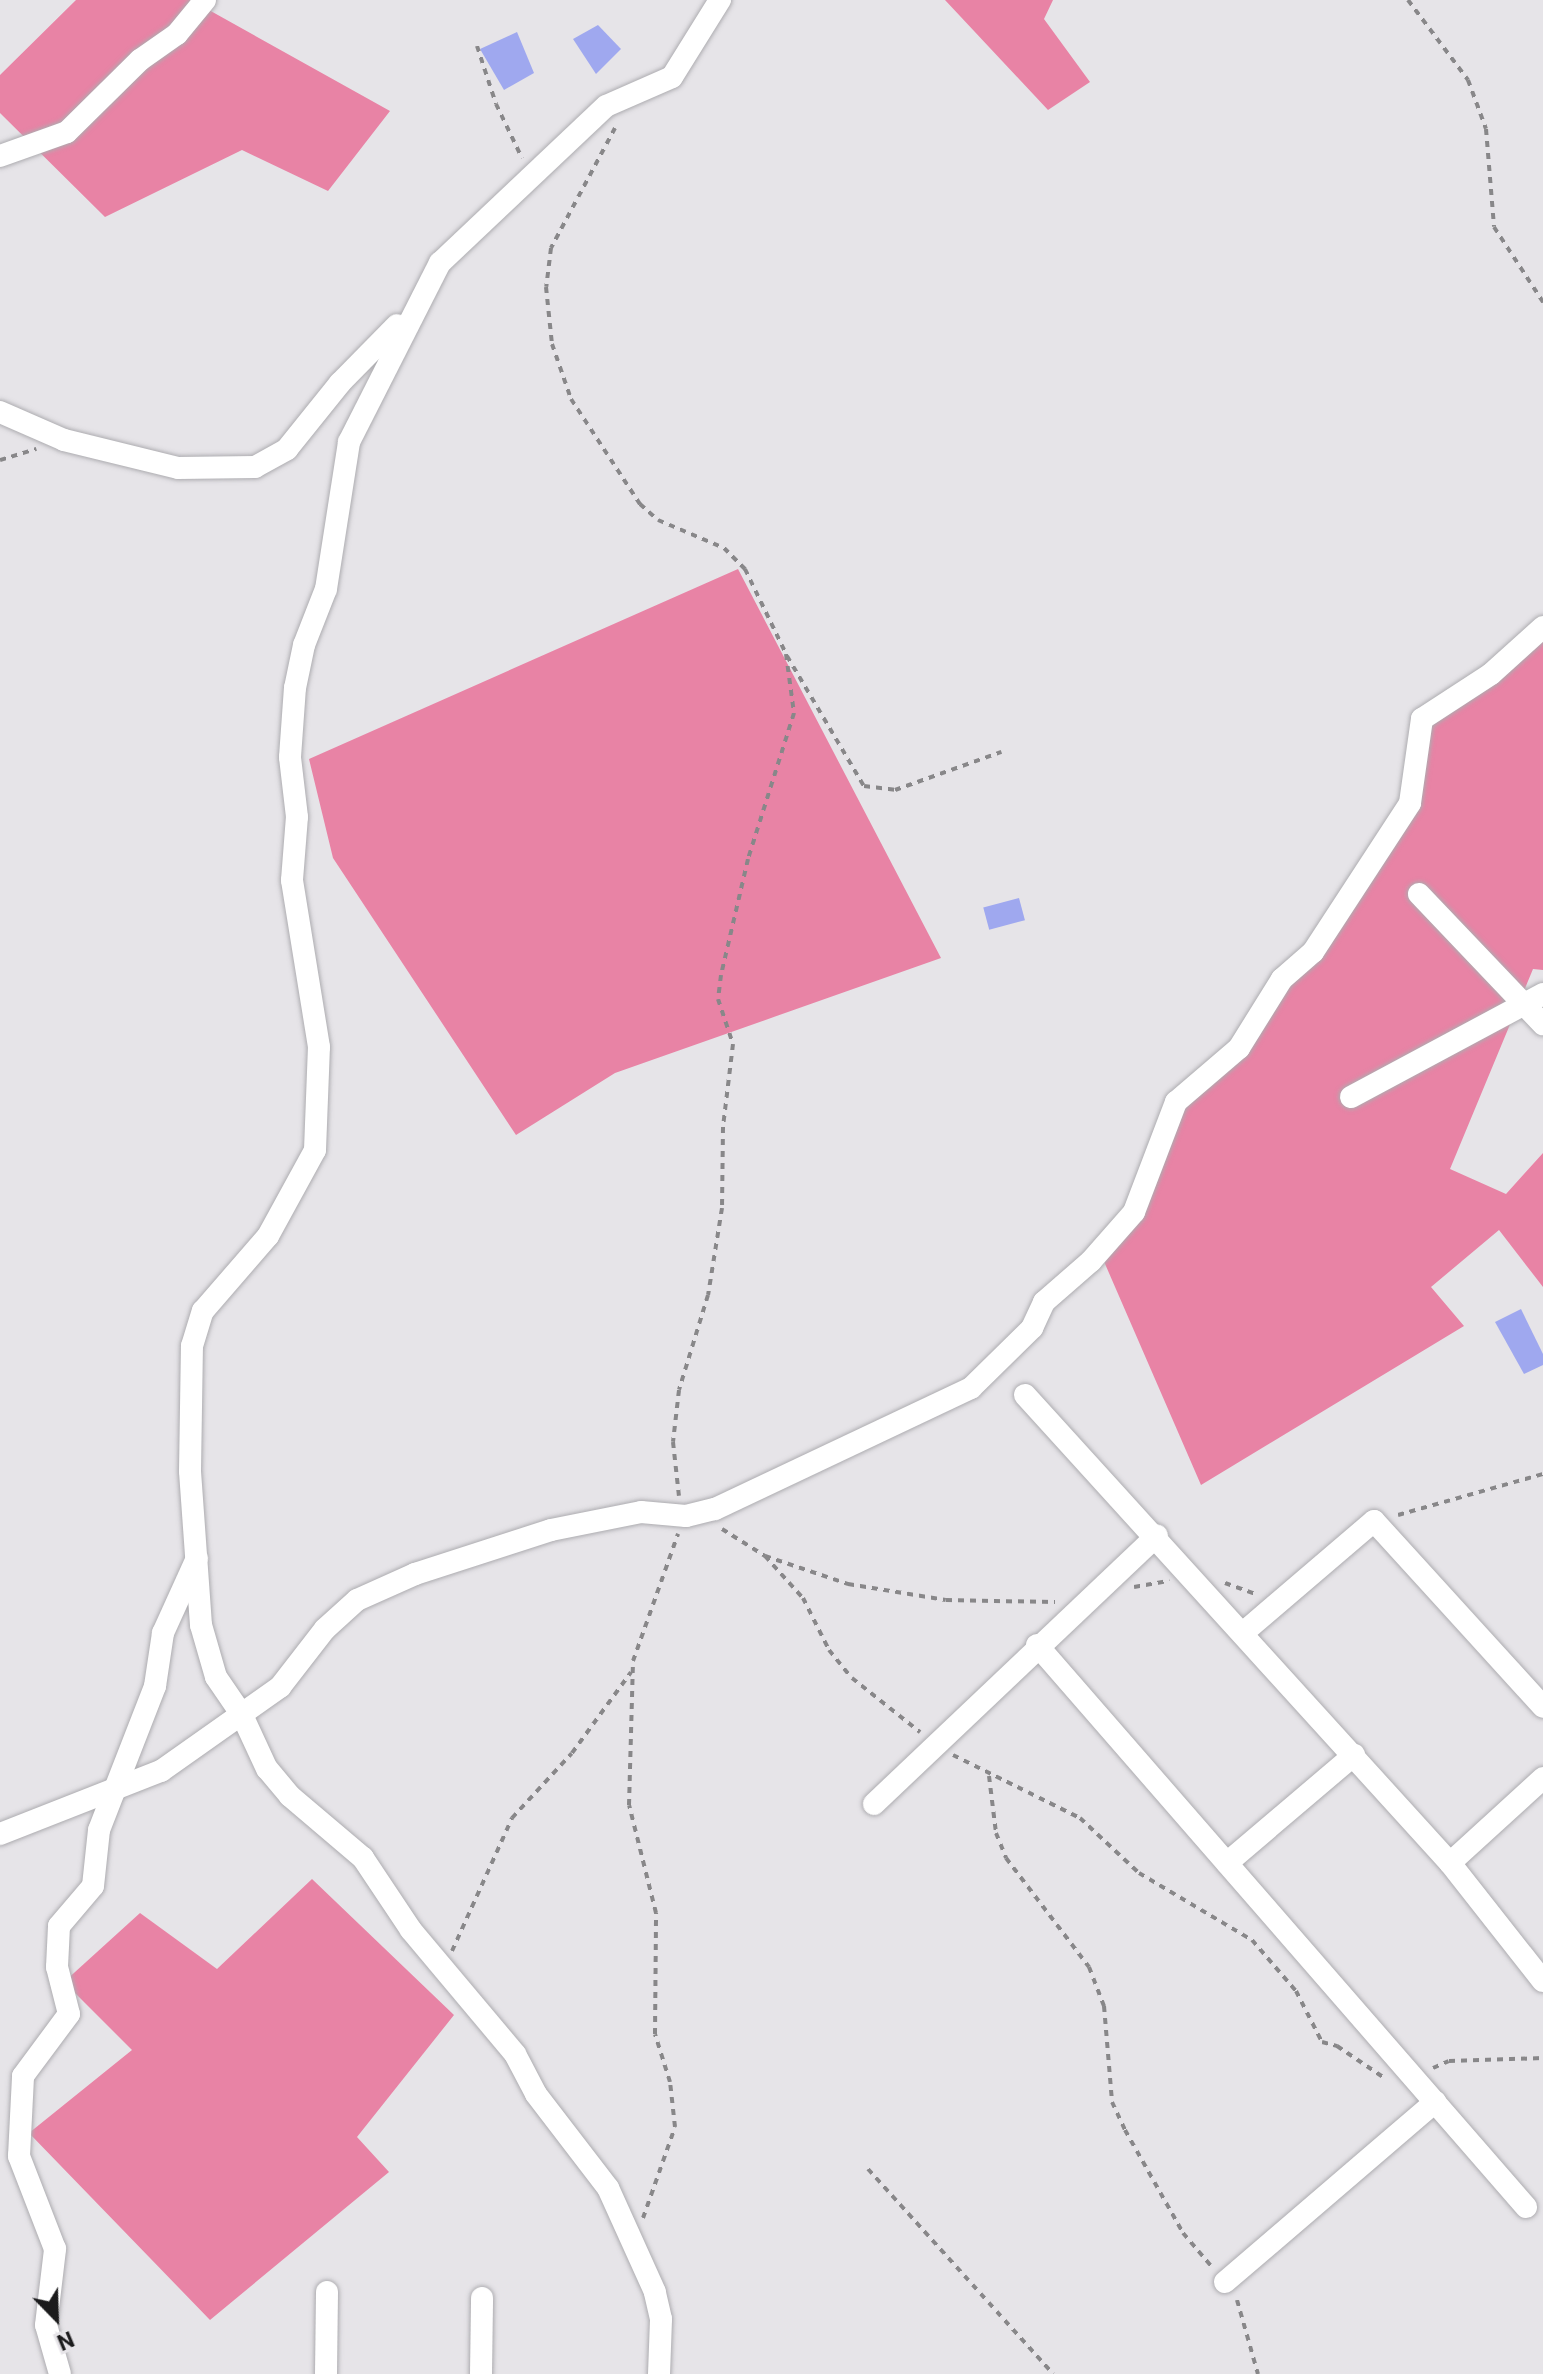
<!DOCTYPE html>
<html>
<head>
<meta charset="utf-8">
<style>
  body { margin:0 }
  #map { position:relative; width:1543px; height:2374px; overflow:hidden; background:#e6e4e8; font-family:Roboto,sans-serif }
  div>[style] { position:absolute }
  .forest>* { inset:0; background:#e883a5 }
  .building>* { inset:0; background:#9fa8ef; transform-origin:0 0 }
  .path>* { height:4px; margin-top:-2px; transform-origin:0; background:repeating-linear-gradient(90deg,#888789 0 6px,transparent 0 12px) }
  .roads { filter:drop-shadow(0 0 2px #adacb0) drop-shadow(0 0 2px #adacb0) }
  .minor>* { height:22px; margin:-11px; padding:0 11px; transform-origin:11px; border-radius:11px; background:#fff }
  span { translate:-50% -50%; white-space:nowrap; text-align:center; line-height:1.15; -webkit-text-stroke:7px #e6e4e8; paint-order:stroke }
  .north { position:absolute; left:16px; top:2278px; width:80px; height:80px; -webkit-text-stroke:6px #e6e4e8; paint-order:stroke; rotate:157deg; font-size:22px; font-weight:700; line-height:32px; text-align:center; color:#1b1b1c }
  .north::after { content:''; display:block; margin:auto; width:28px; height:36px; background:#1b1b1c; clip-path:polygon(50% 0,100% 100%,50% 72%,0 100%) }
</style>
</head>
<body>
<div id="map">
  <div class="forest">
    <div style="clip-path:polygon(76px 0,191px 0,390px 111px,328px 191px,242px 150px,105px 217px,0 113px,0 75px)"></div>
    <div style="clip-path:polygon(945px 0,1053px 0,1044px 19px,1090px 82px,1048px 110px)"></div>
    <div style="clip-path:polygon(738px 569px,941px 958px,615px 1073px,516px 1135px,333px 858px,309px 759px)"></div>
    <div style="clip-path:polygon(1543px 627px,1543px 970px,1533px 969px,1450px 1169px,1506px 1194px,1543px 1153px,1543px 1287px,1499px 1230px,1431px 1287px,1464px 1326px,1201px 1485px,1099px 1250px,1134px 1212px,1161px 1134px,1239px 1048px,1410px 803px,1415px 740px)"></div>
    <div style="clip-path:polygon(312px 1879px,454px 2015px,357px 2137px,389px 2172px,210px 2320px,29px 2133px,132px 2050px,64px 1982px,140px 1913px,217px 1969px)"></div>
  </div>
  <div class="building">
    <div style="clip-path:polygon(598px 25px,621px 49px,596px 74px,573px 39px)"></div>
    <div style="clip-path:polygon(517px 32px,534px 73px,504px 90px,480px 49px)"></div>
    <div style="left:1019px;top:898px;width:23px;height:37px;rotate:75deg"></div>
    <div style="clip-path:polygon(1521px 1309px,1543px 1354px,1543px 1365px,1524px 1374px,1495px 1322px)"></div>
  </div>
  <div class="path">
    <div style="left:1408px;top:0;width:100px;rotate:53.1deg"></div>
    <div style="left:1468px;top:80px;width:52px;rotate:69.8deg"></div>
    <div style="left:1486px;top:129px;width:98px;rotate:85.3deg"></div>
    <div style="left:1494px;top:227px;width:90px;rotate:56.8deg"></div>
    <div style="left:477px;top:46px;width:61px;rotate:71.9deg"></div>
    <div style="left:496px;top:104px;width:60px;rotate:64.3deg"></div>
    <div style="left:615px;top:128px;width:136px;rotate:118.1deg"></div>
    <div style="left:551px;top:248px;width:39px;rotate:97deg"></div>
    <div style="left:546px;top:287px;width:57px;rotate:84deg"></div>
    <div style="left:552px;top:344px;width:58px;rotate:70.9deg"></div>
    <div style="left:571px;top:399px;width:126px;rotate:56.7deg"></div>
    <div style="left:640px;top:504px;width:24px;rotate:42deg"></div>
    <div style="left:658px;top:520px;width:72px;rotate:23deg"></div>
    <div style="left:724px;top:548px;width:30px;rotate:45deg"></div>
    <div style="left:745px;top:569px;width:94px;rotate:64.2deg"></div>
    <div style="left:786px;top:654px;width:60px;rotate:82.3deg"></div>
    <div style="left:794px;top:713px;width:153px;rotate:107.5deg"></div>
    <div style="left:748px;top:859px;width:119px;rotate:103.1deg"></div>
    <div style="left:721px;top:975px;width:24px;rotate:97deg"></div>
    <div style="left:718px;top:999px;width:47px;rotate:71.6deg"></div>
    <div style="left:733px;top:1044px;width:84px;rotate:96.9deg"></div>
    <div style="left:723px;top:1127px;width:81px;rotate:90.7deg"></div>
    <div style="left:722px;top:1208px;width:88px;rotate:99.1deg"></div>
    <div style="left:708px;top:1295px;width:99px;rotate:107deg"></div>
    <div style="left:679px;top:1390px;width:52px;rotate:96.6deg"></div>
    <div style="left:673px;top:1442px;width:54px;rotate:83.7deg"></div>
    <div style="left:0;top:460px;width:38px;rotate:-17deg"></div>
    <div style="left:787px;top:656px;width:151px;rotate:59.4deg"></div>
    <div style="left:864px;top:786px;width:31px;rotate:7deg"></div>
    <div style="left:895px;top:790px;width:113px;rotate:-19.7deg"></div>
    <div style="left:1398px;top:1515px;width:151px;rotate:-15.8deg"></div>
    <div style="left:722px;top:1529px;width:51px;rotate:32.1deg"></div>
    <div style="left:765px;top:1556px;width:88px;rotate:18.6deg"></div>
    <div style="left:848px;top:1584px;width:99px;rotate:9.3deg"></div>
    <div style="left:946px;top:1600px;width:109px;rotate:1.1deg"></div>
    <div style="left:765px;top:1556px;width:57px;rotate:47.9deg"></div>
    <div style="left:803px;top:1598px;width:58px;rotate:63.4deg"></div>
    <div style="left:829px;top:1650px;width:36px;rotate:51deg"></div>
    <div style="left:852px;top:1678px;width:87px;rotate:38.5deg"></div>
    <div style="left:1225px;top:1583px;width:35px;rotate:20deg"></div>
    <div style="left:1134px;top:1587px;width:36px;rotate:-10deg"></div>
    <div style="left:953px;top:1755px;width:142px;rotate:26.4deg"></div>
    <div style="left:1080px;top:1818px;width:81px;rotate:43deg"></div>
    <div style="left:1139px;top:1873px;width:131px;rotate:30.7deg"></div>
    <div style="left:1252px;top:1940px;width:67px;rotate:49.2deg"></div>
    <div style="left:1296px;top:1991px;width:57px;rotate:63deg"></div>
    <div style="left:1322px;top:2042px;width:16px;rotate:15deg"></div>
    <div style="left:1337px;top:2046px;width:55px;rotate:34deg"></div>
    <div style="left:989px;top:1776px;width:57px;rotate:83deg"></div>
    <div style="left:996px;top:1833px;width:27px;rotate:68deg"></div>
    <div style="left:1006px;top:1858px;width:137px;rotate:52.7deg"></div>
    <div style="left:1089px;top:1967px;width:42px;rotate:69deg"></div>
    <div style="left:1104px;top:2006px;width:96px;rotate:85.2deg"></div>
    <div style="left:1112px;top:2102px;width:31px;rotate:65deg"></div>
    <div style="left:1125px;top:2130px;width:118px;rotate:60.6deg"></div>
    <div style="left:1183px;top:2233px;width:45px;rotate:49.5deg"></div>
    <div style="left:452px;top:1951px;width:146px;rotate:-65.7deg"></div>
    <div style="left:512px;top:1818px;width:88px;rotate:-47.3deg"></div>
    <div style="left:572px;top:1753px;width:100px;rotate:-53.9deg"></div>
    <div style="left:1433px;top:2068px;width:17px;rotate:-24deg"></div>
    <div style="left:1449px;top:2061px;width:94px;rotate:-1.8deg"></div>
    <div style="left:868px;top:2169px;width:276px;rotate:47.9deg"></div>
    <div style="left:643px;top:2218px;width:96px;rotate:-70.6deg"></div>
    <div style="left:675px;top:2127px;width:45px;rotate:-96.3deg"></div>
    <div style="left:670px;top:2082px;width:50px;rotate:-107.4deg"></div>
    <div style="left:655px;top:2034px;width:121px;rotate:-89.5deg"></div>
    <div style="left:656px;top:1913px;width:111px;rotate:-104deg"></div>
    <div style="left:629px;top:1805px;width:144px;rotate:-88.4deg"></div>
    <div style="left:633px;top:1661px;width:135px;rotate:-70.5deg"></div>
    <div style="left:1237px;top:2300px;width:77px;rotate:74.2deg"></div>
  </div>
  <div class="roads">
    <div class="minor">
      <div style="left:0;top:156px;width:71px;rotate:-19.7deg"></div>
      <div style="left:67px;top:132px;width:103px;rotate:-44.6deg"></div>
      <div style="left:140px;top:60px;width:45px;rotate:-35.1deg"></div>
      <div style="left:177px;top:34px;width:44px;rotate:-50.5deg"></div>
      <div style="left:0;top:412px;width:70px;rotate:23.6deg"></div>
      <div style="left:64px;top:440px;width:117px;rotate:13.8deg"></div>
      <div style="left:178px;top:468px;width:77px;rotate:-0.7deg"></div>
      <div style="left:255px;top:467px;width:37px;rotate:-29deg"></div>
      <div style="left:287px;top:449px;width:85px;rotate:-51.2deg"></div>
      <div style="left:340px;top:383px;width:81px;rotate:-45.5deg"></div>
      <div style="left:1419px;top:894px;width:180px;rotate:46.4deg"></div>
      <div style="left:1351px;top:1097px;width:218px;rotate:-28.2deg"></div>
      <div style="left:1025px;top:1395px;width:632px;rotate:47.76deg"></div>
      <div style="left:1450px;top:1863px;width:150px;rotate:51.8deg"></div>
      <div style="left:1244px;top:1632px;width:171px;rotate:-40.5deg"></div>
      <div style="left:1374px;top:1521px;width:251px;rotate:47.7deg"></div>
      <div style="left:1037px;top:1645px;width:745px;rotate:48.97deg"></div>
      <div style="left:874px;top:1804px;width:390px;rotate:-43.5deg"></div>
      <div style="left:0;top:1834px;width:173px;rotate:-21.4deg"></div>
      <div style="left:161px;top:1771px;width:146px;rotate:-35.2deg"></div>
      <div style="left:280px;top:1687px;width:73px;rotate:-52.2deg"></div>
      <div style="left:325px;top:1629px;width:43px;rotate:-42.2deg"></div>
      <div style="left:357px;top:1600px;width:64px;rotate:-24.1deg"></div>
      <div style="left:415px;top:1574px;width:143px;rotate:-17.9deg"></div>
      <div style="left:551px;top:1530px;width:92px;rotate:-11.3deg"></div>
      <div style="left:641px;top:1512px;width:45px;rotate:5.1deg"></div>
      <div style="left:686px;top:1516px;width:30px;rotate:-14deg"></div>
      <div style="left:715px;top:1509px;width:283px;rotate:-25.3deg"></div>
      <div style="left:971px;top:1388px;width:86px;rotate:-44.5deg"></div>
      <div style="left:1032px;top:1328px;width:29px;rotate:-65deg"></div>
      <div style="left:1044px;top:1302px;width:62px;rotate:-41.1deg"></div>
      <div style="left:1091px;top:1261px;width:65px;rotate:-48.7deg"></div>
      <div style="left:1134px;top:1212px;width:118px;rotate:-69.1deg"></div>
      <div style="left:1176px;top:1102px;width:83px;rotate:-40.6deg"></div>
      <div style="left:1239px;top:1048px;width:81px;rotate:-58.1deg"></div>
      <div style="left:1282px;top:979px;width:41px;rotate:-41.1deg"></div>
      <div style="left:1313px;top:952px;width:178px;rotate:-56.9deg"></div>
      <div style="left:1410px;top:803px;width:85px;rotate:-81.9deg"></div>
      <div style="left:1422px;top:719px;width:82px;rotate:-33.1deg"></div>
      <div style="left:1491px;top:674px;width:70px;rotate:-42.1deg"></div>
      <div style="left:1227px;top:1863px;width:167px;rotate:-40.4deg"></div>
      <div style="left:1450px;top:1863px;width:126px;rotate:-42.4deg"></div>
      <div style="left:1225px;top:2282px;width:277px;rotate:-40.6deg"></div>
      <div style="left:60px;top:2374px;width:51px;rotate:-105.9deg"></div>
      <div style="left:46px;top:2325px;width:77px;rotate:-83.2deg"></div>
      <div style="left:55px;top:2249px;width:100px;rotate:-111.2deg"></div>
      <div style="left:19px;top:2156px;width:80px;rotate:-87.1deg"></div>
      <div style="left:23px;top:2076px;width:77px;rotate:-53.4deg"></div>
      <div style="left:69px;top:2014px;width:49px;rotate:-104.3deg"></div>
      <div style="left:57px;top:1967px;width:41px;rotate:-87.2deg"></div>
      <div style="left:59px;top:1926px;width:52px;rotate:-49.6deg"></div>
      <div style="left:93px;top:1886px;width:56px;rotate:-83.9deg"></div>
      <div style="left:99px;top:1830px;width:155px;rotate:-68.7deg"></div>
      <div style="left:155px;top:1686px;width:54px;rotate:-81.4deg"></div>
      <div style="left:163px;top:1633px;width:82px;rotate:-65.6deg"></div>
      <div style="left:326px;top:2374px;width:82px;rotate:-89.3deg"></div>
      <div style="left:481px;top:2374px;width:76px;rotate:-89.2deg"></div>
      <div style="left:659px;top:2374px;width:55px;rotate:-87.9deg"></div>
      <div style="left:661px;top:2319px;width:28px;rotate:-103deg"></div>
      <div style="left:655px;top:2292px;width:114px;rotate:-114.3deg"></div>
      <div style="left:608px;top:2188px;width:118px;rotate:-127.5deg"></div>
      <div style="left:536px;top:2094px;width:45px;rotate:-117.7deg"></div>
      <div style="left:515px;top:2054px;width:162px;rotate:-130deg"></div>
      <div style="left:411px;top:1930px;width:87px;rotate:-123.7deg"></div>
      <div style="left:363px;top:1858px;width:96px;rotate:-139.7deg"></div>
      <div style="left:290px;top:1796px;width:35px;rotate:-130deg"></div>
      <div style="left:267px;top:1769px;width:60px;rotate:-114.8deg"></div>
      <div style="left:242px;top:1715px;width:46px;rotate:-124.4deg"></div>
      <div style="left:216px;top:1677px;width:54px;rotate:-106.1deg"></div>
      <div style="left:201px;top:1625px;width:154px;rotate:-94.1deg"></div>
      <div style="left:190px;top:1471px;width:125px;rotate:-89.1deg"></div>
      <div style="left:192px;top:1346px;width:37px;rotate:-73deg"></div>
      <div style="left:203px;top:1311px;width:99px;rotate:-49.1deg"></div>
      <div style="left:268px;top:1236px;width:98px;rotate:-61.3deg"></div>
      <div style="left:315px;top:1150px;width:103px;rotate:-87.8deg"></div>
      <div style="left:319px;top:1047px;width:169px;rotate:-99.2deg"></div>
      <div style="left:292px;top:880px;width:63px;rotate:-85.5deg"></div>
      <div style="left:297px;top:817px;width:60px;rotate:-96.7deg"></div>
      <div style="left:290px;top:757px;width:69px;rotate:-85.9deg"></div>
      <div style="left:295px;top:688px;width:44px;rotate:-78.2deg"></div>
      <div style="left:304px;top:645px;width:60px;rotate:-68.6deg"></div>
      <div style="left:326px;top:589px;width:149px;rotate:-81.1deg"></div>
      <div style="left:349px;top:442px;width:201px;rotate:-63.1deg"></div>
      <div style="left:440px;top:263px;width:228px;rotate:-43.4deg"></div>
      <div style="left:606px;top:106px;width:72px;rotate:-23.7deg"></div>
      <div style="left:672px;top:77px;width:91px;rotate:-58.1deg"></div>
    </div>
  </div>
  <div class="north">N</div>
</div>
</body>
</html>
